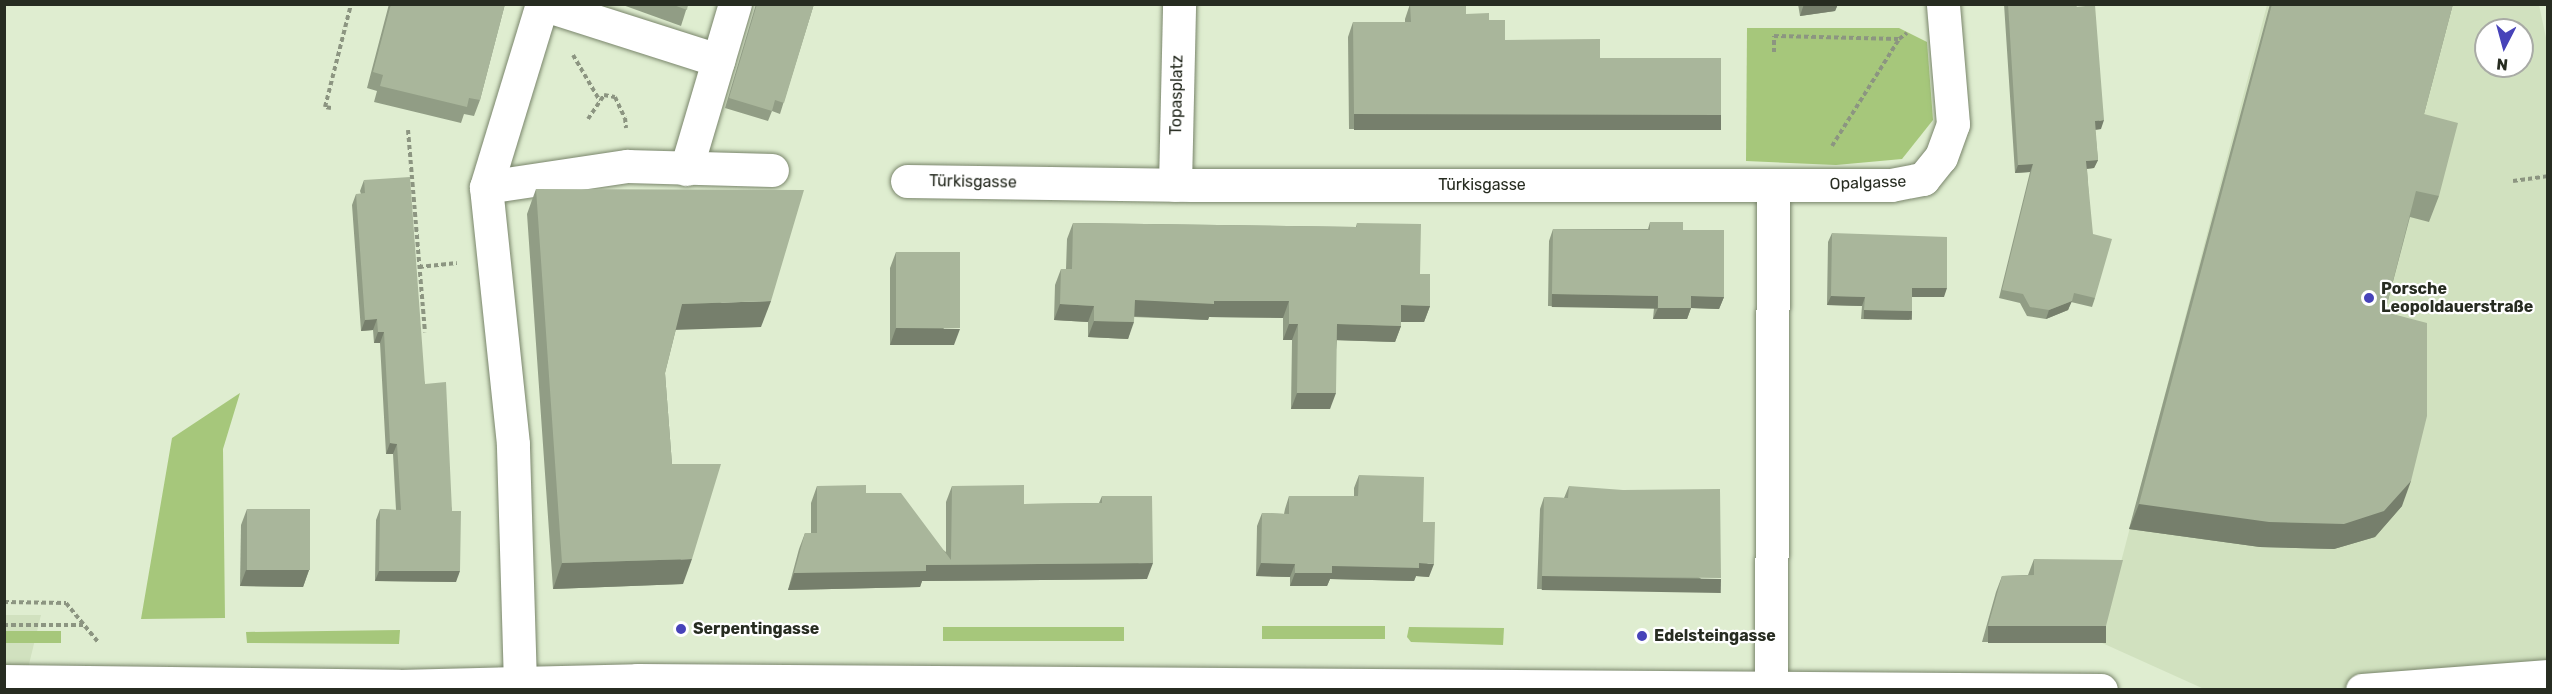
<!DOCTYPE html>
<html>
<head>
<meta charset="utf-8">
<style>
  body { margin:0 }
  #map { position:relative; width:2552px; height:694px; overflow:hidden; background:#dfedd0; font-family:Rubik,sans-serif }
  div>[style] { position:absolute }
  .built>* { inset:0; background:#d1e1bf }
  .green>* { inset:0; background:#a6c77b; transform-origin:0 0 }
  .path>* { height:4px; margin-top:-2px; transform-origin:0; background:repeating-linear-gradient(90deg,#8c9581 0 4.5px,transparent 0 7.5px) }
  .roads { filter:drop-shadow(0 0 2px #79856b) drop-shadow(0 0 2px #79856b) }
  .minor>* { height:33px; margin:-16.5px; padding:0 16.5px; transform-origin:16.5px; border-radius:16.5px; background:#fff }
  .major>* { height:33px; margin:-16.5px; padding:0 16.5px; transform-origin:16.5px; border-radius:16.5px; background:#fff }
  .wall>* { inset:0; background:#919d85 }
  .shaded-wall>* { inset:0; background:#767f6c; transform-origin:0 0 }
  .building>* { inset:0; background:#a9b69b; transform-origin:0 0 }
  .dots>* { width:16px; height:16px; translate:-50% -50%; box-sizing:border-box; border:3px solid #fff; border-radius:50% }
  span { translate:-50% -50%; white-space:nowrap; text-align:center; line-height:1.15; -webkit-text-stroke:4.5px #fff; paint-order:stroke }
  .street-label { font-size:16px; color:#272c21 }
  .poi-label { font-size:16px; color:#272c21; font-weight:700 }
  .left { translate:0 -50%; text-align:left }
  .frame { position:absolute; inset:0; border:6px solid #272c21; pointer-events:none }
  .north { position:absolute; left:2474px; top:18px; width:60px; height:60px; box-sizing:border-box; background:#fff; border:2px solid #a9aba6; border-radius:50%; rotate:186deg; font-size:16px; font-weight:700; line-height:24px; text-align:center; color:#272c21 }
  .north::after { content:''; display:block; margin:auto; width:21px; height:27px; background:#4743b9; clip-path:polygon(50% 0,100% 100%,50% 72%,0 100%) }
</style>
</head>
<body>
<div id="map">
  <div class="built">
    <div style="clip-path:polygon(evenodd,2267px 5px,2539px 5px,2548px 47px,2547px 689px,2204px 689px,2100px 642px,2267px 5px,2486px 30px,2522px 30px,2522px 66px,2486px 66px,2486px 30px)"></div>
    <div style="clip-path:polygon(5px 615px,41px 615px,23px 689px,5px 690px)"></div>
  </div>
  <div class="green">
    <div style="clip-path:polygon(1747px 28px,1899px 28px,1927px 42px,1933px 120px,1902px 159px,1836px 165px,1746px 161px)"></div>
    <div style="clip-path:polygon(240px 393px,223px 449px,225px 618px,141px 619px,172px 438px)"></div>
    <div style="left:1385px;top:626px;width:13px;height:123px;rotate:90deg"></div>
    <div style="left:943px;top:627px;width:181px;height:14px"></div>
    <div style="clip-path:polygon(1409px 627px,1504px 628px,1503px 645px,1411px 642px,1407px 637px)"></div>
    <div style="clip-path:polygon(400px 630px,399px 644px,247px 643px,246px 632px)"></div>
    <div style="left:5px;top:631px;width:56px;height:12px"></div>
  </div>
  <div class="path">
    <div style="left:1774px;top:52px;width:16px;rotate:-90deg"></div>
    <div style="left:1774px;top:36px;width:124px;rotate:1.4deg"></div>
    <div style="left:573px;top:55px;width:53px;rotate:59.6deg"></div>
    <div style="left:331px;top:108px;width:6px;rotate:-171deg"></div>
    <div style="left:325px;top:107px;width:106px;rotate:-75.8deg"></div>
    <div style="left:588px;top:119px;width:29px;rotate:-56deg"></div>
    <div style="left:604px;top:95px;width:11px;rotate:10deg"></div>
    <div style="left:615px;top:97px;width:23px;rotate:65deg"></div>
    <div style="left:625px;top:118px;width:10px;rotate:84deg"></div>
    <div style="left:408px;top:130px;width:203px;rotate:85.2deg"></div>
    <div style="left:1832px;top:146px;width:126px;rotate:-57.9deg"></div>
    <div style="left:1899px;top:39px;width:10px;rotate:-37deg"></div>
    <div style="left:2513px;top:181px;width:35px;rotate:-8deg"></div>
    <div style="left:419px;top:267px;width:38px;rotate:-6deg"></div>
    <div style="left:4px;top:602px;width:62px;rotate:0.9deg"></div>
    <div style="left:66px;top:603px;width:50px;rotate:50.6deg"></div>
    <div style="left:4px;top:625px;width:82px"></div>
  </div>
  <div class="roads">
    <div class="minor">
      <div style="left:686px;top:169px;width:172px;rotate:-73.5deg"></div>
      <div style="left:907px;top:181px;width:285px;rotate:0.8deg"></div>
      <div style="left:1192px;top:185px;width:699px"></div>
      <div style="left:1891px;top:185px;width:33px;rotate:-11deg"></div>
      <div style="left:1923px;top:179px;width:28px;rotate:-51deg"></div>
      <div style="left:1941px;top:157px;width:35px;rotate:-70deg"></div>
      <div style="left:1953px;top:124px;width:120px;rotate:-94.8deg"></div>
      <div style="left:1175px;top:185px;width:181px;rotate:-88.7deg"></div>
      <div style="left:486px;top:187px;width:143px;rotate:-8.5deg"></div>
      <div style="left:627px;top:166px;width:145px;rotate:1.6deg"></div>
      <div style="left:520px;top:684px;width:240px;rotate:-91.7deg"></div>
      <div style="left:513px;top:444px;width:258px;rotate:-96deg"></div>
      <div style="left:486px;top:187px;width:191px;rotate:-73deg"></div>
      <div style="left:542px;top:4px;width:185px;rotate:17.7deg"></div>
      <div style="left:1771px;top:687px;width:502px;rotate:-89.77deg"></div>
    </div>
    <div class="major">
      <div style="left:4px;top:681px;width:394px;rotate:0.7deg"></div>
      <div style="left:398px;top:686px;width:239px;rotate:-1.4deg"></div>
      <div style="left:637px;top:680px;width:1464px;rotate:0.39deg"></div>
      <div style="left:2362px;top:690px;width:187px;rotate:-4.3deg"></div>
    </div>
  </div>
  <div class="wall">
    <div style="clip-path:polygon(389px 4px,505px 4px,480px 100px,474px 116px,464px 114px,461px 123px,374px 102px,377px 91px,367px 88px)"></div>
    <div style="clip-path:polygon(620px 4px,688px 4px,681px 26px)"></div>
    <div style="clip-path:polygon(756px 4px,814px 4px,780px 114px,772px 111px,768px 121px,725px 108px)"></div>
    <div style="clip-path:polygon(1410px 4px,1466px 14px,1489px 20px,1505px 40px,1600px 58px,1721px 115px,1716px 129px,1349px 129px,1348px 37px,1353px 22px,1405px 22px,1405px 19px)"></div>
    <div style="clip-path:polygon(1798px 4px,1838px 4px,1835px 11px,1800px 16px)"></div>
    <div style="clip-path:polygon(2004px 4px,2076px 4px,2101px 129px,2095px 130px,2098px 160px,2094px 168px,2087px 169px,2095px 298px,2092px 307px,2071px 302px,2068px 310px,2046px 319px,2027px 316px,2020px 303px,1999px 298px,2030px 172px,2015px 173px)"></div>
    <div style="clip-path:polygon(2270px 4px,2453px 4px,2424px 114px,2439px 196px,2429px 222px,2410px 217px,2385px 312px,2402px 506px,2375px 537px,2334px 549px,2260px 547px,2129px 529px)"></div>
    <div style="clip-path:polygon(364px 180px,425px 384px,452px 511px,456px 582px,375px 581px,376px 520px,380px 509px,396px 510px,393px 454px,386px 454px,380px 343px,374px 343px,373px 330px,361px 331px,352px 205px,356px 194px,361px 194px,360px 191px)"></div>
    <div style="clip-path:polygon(536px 189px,761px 327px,676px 329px,665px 373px,672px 464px,683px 584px,553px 589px,527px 214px)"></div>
    <div style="clip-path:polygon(1650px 222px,1683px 230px,1724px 297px,1719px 309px,1691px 308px,1687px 319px,1653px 319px,1654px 308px,1548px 306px,1549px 241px,1553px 229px,1648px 229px)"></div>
    <div style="clip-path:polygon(1073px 223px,1356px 227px,1357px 223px,1420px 274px,1430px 306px,1424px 322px,1401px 322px,1401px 326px,1395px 342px,1337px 340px,1330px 409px,1291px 409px,1292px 340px,1283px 340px,1283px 318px,1209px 317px,1208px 320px,1134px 317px,1128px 339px,1088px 337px,1088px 322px,1054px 320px,1055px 285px,1061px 269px,1066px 269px,1067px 239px)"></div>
    <div style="clip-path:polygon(1832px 233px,1944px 297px,1912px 297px,1912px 311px,1909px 320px,1861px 319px,1862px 306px,1827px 305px,1828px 242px)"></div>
    <div style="clip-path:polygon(896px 252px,954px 345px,890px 345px,890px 268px)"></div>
    <div style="clip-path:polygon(1359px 475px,1423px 522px,1429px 577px,1416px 576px,1414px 581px,1330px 579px,1327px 586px,1290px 586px,1290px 577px,1256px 576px,1257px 526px,1262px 513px,1284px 514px,1285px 509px,1289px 496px,1354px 496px,1354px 488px)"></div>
    <div style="clip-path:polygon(817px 486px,866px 493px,946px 552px,946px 502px,952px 486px,1024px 504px,1099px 503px,1102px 496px,1147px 579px,922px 581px,920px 587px,788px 590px,799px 549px,805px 533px,811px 533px,811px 503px)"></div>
    <div style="clip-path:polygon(1569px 486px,1717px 590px,1537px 589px,1540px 509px,1544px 497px,1564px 498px)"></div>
    <div style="clip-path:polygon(247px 509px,309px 570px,303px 587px,240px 586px,241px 525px)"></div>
    <div style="clip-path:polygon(2034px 559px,2100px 642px,1982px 642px,1996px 592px,2002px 576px,2028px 575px)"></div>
  </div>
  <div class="shaded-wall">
    <div style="clip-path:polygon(1804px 4px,1838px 4px,1835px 11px,1800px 16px)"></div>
    <div style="left:1354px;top:114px;width:367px;height:16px"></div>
    <div style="clip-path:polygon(2104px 120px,2101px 129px,2091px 130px,2095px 121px)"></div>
    <div style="clip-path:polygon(2098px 160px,2094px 168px,2083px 169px,2086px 161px)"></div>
    <div style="clip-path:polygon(2033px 164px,2030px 172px,2015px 173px,2018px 165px)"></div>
    <div style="clip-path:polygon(1912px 288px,1947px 288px,1944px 297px,1909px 297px)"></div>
    <div style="left:1552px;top:294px;width:106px;height:13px;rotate:1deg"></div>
    <div style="clip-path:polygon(1691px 296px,1724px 297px,1719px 309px,1691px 308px,1687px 319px,1653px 319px,1658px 308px)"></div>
    <div style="clip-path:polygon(1831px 296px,1865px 297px,1862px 306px,1827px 305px)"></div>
    <div style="clip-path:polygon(1135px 300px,1214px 301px,1289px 301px,1283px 318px,1209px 317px,1208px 320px,1129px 316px)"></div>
    <div style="clip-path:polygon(771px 301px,761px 327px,673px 330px,682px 304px)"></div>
    <div style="clip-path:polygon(2072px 301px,2068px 310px,2046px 319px,2049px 310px)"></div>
    <div style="clip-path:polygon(1060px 304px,1094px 306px,1088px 322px,1054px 320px)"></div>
    <div style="clip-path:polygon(1401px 305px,1430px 306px,1424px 322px,1395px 322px)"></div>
    <div style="left:1864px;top:310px;width:48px;height:9px;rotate:1deg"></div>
    <div style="clip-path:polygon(377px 319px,373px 330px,361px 331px,365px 320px)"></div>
    <div style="clip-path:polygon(1094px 321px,1134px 322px,1128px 339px,1088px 337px)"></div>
    <div style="clip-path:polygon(1289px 324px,1298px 324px,1292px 340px,1283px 340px)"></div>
    <div style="clip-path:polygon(1337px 324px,1401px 326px,1395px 342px,1331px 340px)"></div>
    <div style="clip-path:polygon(896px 328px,960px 329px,954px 345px,890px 345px)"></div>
    <div style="clip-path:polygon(378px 332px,384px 332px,380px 343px,374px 343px)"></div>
    <div style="clip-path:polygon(1297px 393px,1336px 393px,1330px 409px,1291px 409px)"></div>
    <div style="clip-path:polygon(390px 443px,397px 444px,393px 454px,386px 454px)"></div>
    <div style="clip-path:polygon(2411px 481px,2402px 506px,2375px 537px,2334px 549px,2260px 547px,2129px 529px,2139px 504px)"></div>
    <div style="clip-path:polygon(692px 559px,683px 584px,553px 589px,562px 563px)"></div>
    <div style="clip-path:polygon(1153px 563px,1147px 579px,922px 581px,920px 587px,788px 590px,794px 573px,926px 565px)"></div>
    <div style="clip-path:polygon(1261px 563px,1295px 564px,1290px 577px,1256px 576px)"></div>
    <div style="clip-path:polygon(1419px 563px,1434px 564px,1429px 577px,1416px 576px,1414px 581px,1330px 579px,1327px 586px,1290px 586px,1295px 573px,1332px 566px)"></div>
    <div style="clip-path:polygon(246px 570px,309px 570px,303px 587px,240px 586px)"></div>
    <div style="clip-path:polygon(379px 571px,460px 571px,456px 582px,375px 581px)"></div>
    <div style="left:1542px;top:576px;width:179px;height:14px;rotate:1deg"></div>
    <div style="left:1988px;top:626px;width:118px;height:17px"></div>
  </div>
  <div class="building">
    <div style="clip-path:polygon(391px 4px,505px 4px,480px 100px,469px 98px,467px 107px,380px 86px,383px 75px,373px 72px)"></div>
    <div style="clip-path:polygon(671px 4px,688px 4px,687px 10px)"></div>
    <div style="clip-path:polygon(757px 4px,814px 4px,784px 103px,775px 100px,772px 111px,729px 98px)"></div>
    <div style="clip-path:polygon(1410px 4px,1466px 4px,1466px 14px,1489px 13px,1489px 20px,1505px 20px,1505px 40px,1600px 39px,1600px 58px,1721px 58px,1721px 115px,1354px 114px,1353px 22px,1411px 22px)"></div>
    <div style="clip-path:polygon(2008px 4px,2076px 4px,2076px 7px,2095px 5px,2104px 120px,2095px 121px,2098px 160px,2086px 161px,2093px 234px,2112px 239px,2095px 298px,2074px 293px,2072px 301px,2049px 310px,2030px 307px,2023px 294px,2002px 290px,2033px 164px,2018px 165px)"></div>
    <div style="clip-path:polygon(2272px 4px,2453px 4px,2424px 114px,2458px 123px,2439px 196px,2416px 191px,2385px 312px,2427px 323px,2427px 416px,2411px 481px,2384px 511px,2344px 524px,2269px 522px,2139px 504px)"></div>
    <div style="clip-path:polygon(410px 177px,425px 384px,446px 382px,452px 511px,461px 511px,460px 571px,379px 571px,380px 509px,401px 510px,397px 444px,390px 443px,384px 332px,378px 332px,377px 319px,365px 320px,356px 194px,365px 193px,364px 180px)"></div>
    <div style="clip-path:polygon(536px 189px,804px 190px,771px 301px,682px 304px,665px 373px,672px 464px,721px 464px,692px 559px,562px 563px)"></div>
    <div style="clip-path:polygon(1650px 222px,1683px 222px,1683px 230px,1724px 230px,1724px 297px,1691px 296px,1691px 308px,1658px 308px,1658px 296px,1552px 294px,1553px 229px,1650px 230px)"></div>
    <div style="clip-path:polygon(1073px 223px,1357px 227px,1357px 223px,1421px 224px,1420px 274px,1430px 274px,1430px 306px,1401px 305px,1401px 326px,1337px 324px,1336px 393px,1297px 393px,1298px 324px,1289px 324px,1289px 301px,1214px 301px,1214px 304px,1135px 300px,1134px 322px,1094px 321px,1094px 306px,1060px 304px,1061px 269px,1072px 269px)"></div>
    <div style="clip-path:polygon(1832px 233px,1947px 237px,1947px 288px,1912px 288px,1912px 311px,1864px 310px,1865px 297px,1831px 296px)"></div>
    <div style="left:896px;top:252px;width:64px;height:76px"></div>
    <div style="clip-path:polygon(1359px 475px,1424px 477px,1423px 522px,1435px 522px,1434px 564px,1419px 563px,1419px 568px,1332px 566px,1332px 573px,1295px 573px,1295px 564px,1261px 563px,1262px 513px,1289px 514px,1289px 496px,1358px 496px)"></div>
    <div style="clip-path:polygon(866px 485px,866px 493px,901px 493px,951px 560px,952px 486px,1024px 485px,1024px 504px,1102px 503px,1102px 496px,1152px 496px,1153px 563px,926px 565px,926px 571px,794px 573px,805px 533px,817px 533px,817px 486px)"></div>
    <div style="clip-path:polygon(1569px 486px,1623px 490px,1720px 489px,1721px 578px,1542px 576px,1544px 497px,1568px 498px)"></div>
    <div style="left:247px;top:509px;width:63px;height:61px"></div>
    <div style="clip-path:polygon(2034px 559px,2123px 560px,2106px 626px,1988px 626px,2002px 576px,2034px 575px)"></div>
  </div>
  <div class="dots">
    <div style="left:2369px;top:298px;background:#4743b9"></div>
    <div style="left:681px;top:629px;background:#4743b9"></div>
    <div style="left:1642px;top:636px;background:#4743b9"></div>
  </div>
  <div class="street-label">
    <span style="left:1177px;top:95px;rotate:-89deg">Topasplatz</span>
    <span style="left:973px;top:182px;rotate:1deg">Türkisgasse</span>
    <span style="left:1868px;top:183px;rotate:-2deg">Opalgasse</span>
    <span style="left:1482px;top:185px">Türkisgasse</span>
  </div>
  <div class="poi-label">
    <span class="left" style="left:2381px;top:298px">Porsche<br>Leopoldauerstraße</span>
    <span class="left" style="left:693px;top:629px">Serpentingasse</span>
    <span class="left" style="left:1654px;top:636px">Edelsteingasse</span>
  </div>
  <div class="frame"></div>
  <div class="north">N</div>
</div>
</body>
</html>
